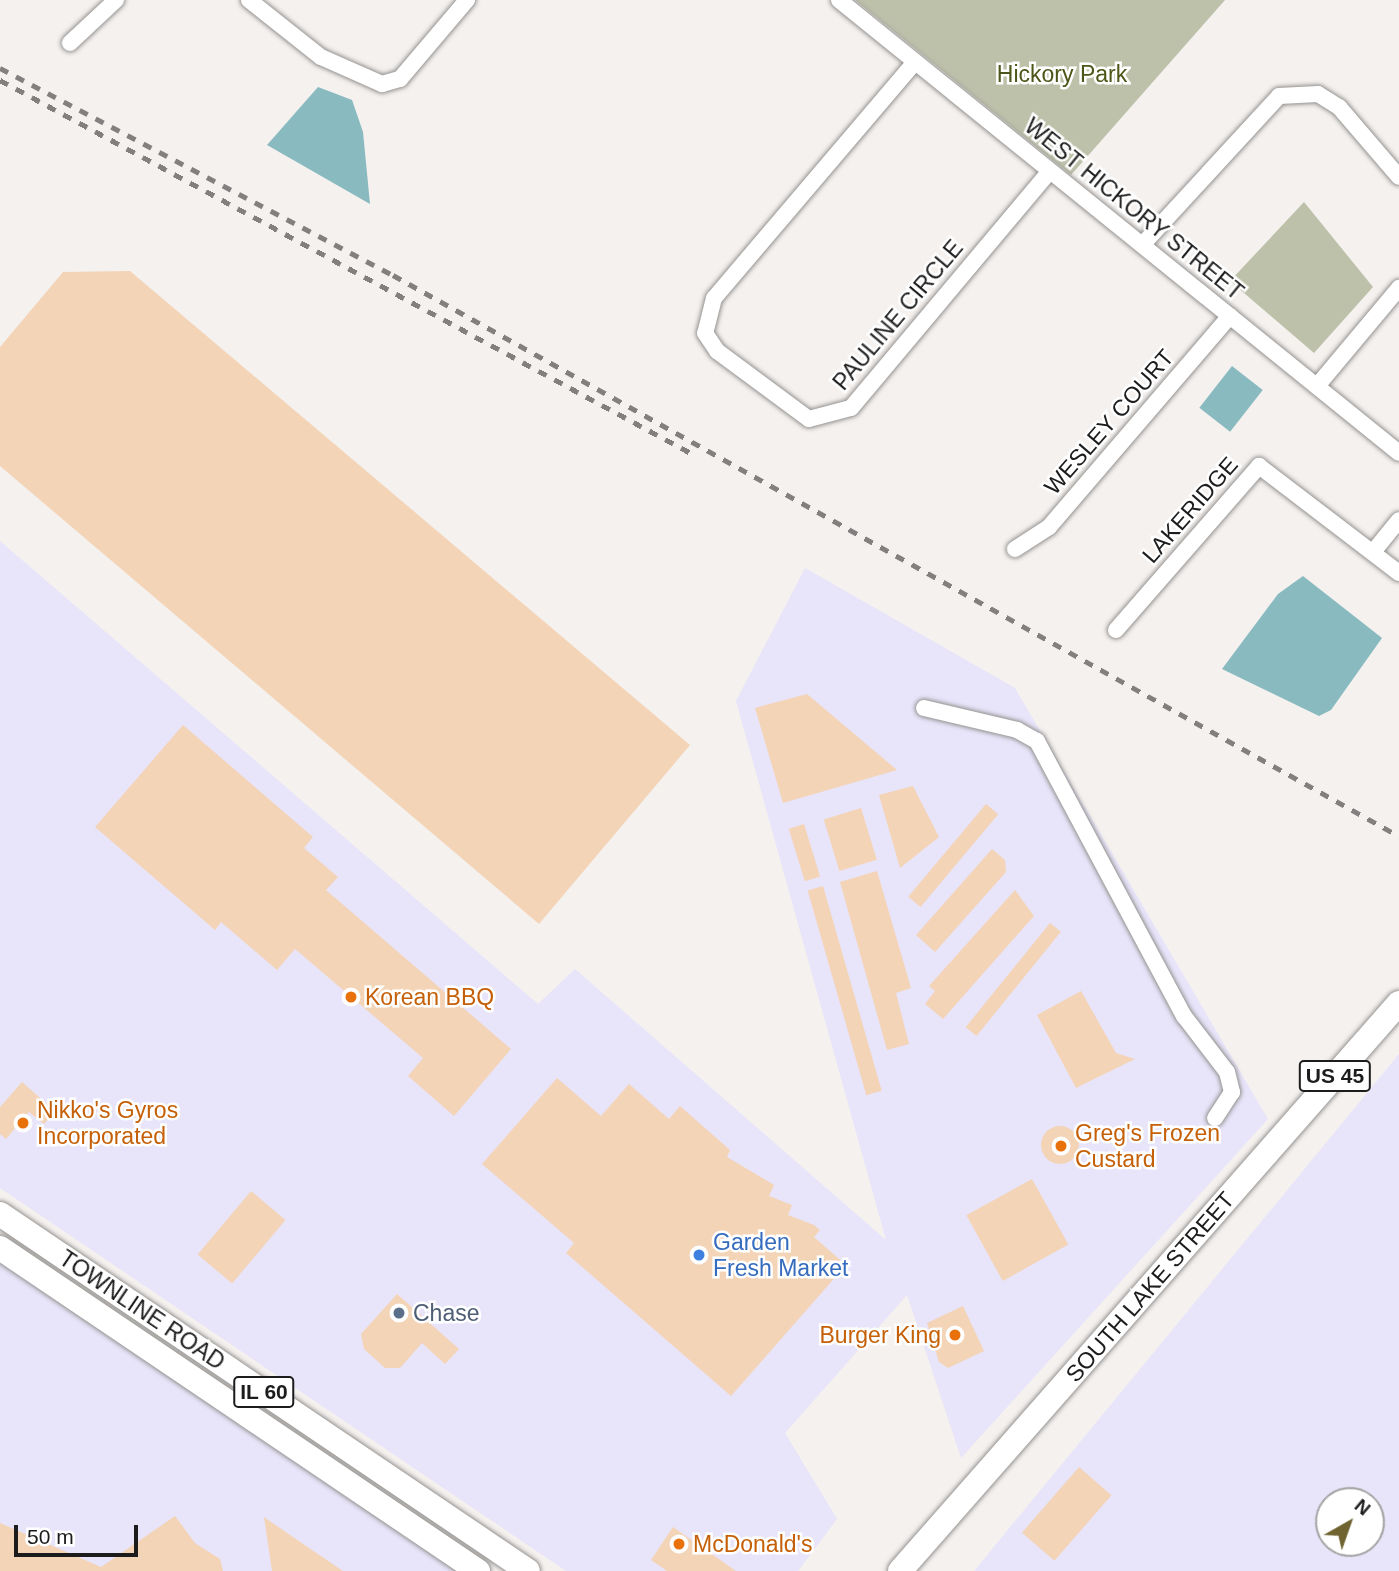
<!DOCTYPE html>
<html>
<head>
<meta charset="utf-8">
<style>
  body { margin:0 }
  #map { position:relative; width:1399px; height:1571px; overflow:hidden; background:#f4f1ef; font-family:Helvetica,sans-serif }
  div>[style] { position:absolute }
  .commercial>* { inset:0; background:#e8e4fa }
  .green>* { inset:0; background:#bdc1aa }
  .water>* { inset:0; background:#89bac0; transform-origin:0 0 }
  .building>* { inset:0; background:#f4d4b7; transform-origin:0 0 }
  .round { border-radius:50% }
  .roads { filter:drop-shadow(0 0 2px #959391) drop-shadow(0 0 2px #959391) }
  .street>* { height:16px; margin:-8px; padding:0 8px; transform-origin:8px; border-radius:8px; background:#fff }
  .primary>* { height:24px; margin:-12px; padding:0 12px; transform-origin:12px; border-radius:12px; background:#fff }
  .rail>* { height:5px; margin-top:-2.5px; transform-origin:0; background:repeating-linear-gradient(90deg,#82807f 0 9px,transparent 0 18px) }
  .dots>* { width:19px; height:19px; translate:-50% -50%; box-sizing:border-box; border:4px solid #fff; border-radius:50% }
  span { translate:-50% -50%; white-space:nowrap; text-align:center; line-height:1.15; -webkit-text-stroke:5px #fff; paint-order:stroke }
  .shield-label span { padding:2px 5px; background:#fff; border:2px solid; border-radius:5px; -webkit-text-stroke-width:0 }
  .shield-label { font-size:21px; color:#1d1c1c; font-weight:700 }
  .park-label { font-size:23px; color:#4f5619 }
  .street-label { font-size:23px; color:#1d1c1c }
  .food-label { font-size:23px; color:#c56008 }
  .left { translate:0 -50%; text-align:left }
  .right { translate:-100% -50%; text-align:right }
  .shop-label { font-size:23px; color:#366cbe }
  .service-label { font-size:23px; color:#4e5e75 }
  .north { position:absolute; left:1315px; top:1487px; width:70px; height:70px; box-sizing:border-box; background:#fff; border:2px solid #a5a4a4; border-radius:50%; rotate:40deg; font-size:19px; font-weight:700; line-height:28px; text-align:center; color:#1d1c1c }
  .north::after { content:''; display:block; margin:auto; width:24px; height:32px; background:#6f6330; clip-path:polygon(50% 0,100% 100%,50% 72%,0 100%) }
  .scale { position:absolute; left:14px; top:1525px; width:124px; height:32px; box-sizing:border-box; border:4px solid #1d1c1c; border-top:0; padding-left:9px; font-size:21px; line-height:24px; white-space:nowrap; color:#1d1c1c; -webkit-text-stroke:5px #fff; paint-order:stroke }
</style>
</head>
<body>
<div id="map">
  <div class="commercial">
    <div style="clip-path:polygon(0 541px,538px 1004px,575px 969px,886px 1240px,736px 701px,805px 568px,1015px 688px,1268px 1119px,961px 1458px,907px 1295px,785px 1433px,837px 1519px,798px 1571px,566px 1571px,0 1188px)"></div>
    <div style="clip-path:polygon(evenodd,1399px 1054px,1399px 1571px,974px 1571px,1399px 1054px,1329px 1501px,1371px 1501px,1371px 1543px,1329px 1543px,1329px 1501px)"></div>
    <div style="clip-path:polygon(0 1259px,459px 1571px,0 1571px)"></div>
  </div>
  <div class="green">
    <div style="clip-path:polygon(855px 0,1225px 0,1071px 175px)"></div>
    <div style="clip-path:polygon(1304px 202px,1373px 287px,1314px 353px,1230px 281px)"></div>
  </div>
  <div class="water">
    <div style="clip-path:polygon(318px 87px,352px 100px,363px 132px,370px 204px,267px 145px)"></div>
    <div style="left:1232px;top:366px;width:39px;height:53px;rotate:38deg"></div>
    <div style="clip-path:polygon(1303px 576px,1382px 638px,1331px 710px,1319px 716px,1222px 669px,1278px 594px)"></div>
  </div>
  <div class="building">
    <div style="clip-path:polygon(130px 271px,690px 745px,539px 924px,0 466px,0 347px,63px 272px)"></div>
    <div style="clip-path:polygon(807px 694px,897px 770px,783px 803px,755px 708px)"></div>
    <div style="clip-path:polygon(183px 725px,313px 837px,304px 848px,338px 877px,326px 890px,511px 1049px,454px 1116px,408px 1076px,423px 1058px,295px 949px,277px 970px,221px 922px,215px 930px,95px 827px)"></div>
    <div style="clip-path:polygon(913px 786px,939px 837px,900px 868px,879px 795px)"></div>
    <div style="left:986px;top:804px;width:16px;height:121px;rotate:40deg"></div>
    <div style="left:861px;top:808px;width:54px;height:39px;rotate:73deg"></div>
    <div style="left:804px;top:824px;width:55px;height:16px;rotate:73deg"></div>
    <div style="clip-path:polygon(992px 849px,1005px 860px,1006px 872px,935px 952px,916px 935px)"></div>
    <div style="clip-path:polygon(877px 871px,911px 988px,896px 993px,909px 1044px,887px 1050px,840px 882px)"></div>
    <div style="left:823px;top:886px;width:213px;height:16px;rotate:74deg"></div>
    <div style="clip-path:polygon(1015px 890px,1034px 916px,943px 1019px,925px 1004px,935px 991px,929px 986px)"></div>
    <div style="left:1050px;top:923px;width:14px;height:134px;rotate:39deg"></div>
    <div style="clip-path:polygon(1081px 991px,1116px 1053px,1135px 1059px,1076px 1088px,1037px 1015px)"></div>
    <div style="clip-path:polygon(557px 1078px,601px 1116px,629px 1084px,669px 1119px,680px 1106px,730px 1150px,727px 1157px,774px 1185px,769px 1196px,792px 1205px,788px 1215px,814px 1225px,820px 1230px,814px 1237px,846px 1265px,731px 1396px,566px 1253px,574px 1243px,482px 1164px)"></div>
    <div style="clip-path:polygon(22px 1082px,55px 1111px,44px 1124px,29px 1112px,6px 1139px,0 1134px,0 1107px)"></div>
    <div class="round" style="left:1041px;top:1126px;width:38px;height:38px"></div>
    <div style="left:1032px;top:1179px;width:75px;height:75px;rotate:61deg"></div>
    <div style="left:251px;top:1191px;width:45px;height:83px;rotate:40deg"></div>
    <div style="clip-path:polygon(397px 1294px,459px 1349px,445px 1364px,422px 1343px,400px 1368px,385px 1368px,364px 1349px,361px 1334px)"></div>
    <div style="clip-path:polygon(963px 1306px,984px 1351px,948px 1368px,939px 1362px,927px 1323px)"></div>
    <div style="left:1079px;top:1467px;width:43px;height:87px;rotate:41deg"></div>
    <div style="clip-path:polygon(175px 1516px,195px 1543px,220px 1559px,223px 1571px,0 1571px,0 1523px,101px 1567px)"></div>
    <div style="clip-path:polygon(264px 1517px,306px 1546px,343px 1571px,272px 1571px)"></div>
    <div style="clip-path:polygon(673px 1527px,736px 1571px,667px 1571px,651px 1560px)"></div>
  </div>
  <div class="roads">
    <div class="street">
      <div style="left:249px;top:0;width:92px;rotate:38.4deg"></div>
      <div style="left:321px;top:57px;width:67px;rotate:23.9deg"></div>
      <div style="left:382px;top:84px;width:19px;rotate:-16deg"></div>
      <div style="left:400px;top:79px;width:104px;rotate:-49.7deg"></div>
      <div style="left:839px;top:0;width:720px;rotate:38.97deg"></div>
      <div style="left:70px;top:43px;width:63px;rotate:-43.1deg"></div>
      <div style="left:915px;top:62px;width:310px;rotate:130.4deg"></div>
      <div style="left:714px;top:298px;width:36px;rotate:104deg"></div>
      <div style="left:705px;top:333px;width:22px;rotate:56deg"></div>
      <div style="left:717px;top:351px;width:114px;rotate:36.5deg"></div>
      <div style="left:809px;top:419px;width:43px;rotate:-14.7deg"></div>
      <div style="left:851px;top:408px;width:309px;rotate:-50deg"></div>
      <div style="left:1143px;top:244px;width:201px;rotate:-47.4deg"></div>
      <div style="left:1279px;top:96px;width:39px;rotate:-3deg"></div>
      <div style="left:1318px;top:94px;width:25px;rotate:32deg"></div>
      <div style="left:1339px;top:107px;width:92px;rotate:49.4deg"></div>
      <div style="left:1317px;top:386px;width:128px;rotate:-50.1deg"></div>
      <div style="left:1015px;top:549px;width:40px;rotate:-32.9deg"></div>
      <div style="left:1049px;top:527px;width:278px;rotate:-49.4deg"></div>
      <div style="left:1373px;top:552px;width:41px;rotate:-50.9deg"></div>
      <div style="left:1116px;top:630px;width:218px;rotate:-48.9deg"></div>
      <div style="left:1259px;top:466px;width:176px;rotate:37.4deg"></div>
      <div style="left:924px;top:708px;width:96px;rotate:13.3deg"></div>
      <div style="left:1017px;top:730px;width:23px;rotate:29deg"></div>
      <div style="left:1037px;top:741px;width:312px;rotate:61.9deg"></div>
      <div style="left:1184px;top:1016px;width:71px;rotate:52.5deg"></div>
      <div style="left:1227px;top:1072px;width:21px;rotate:76deg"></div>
      <div style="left:1232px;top:1092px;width:31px;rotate:123deg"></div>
    </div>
    <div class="primary">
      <div style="left:0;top:1214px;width:637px;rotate:34.06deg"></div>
      <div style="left:0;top:1248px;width:577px;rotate:34.05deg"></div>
      <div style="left:900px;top:1571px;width:756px;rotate:-48.7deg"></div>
    </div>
  </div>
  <div class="rail">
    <div style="left:0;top:68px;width:444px;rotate:27.8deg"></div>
    <div style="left:393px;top:275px;width:1152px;rotate:29.15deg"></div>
    <div style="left:0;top:80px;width:783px;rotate:28.37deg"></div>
  </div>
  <div class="dots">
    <div style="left:351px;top:997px;background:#e8710a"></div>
    <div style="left:23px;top:1123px;background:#e8710a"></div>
    <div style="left:1061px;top:1146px;background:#e8710a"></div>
    <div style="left:699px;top:1255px;background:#3f7fe0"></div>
    <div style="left:399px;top:1313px;background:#5c6f8a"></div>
    <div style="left:955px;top:1335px;background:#e8710a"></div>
    <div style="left:679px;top:1544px;background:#e8710a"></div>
  </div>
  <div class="shield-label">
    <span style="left:1335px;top:1076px">US 45</span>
    <span style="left:264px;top:1392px">IL 60</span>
  </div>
  <div class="park-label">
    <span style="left:1062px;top:74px">Hickory Park</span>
  </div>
  <div class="street-label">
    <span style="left:1134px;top:209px;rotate:39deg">WEST HICKORY STREET</span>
    <span style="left:898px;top:315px;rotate:-50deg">PAULINE CIRCLE</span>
    <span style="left:1109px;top:422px;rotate:-49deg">WESLEY COURT</span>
    <span style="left:1190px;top:510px;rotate:-49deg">LAKERIDGE</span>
    <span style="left:1150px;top:1287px;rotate:-49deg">SOUTH LAKE STREET</span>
    <span style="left:142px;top:1310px;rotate:34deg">TOWNLINE ROAD</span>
  </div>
  <div class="food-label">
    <span class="left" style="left:365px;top:997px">Korean BBQ</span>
    <span class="left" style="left:37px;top:1123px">Nikko's Gyros<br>Incorporated</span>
    <span class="left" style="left:1075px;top:1146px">Greg's Frozen<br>Custard</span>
    <span class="right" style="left:941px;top:1335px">Burger King</span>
    <span class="left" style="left:693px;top:1544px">McDonald's</span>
  </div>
  <div class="shop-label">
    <span class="left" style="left:713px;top:1255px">Garden<br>Fresh Market</span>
  </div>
  <div class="service-label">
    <span class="left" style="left:413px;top:1313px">Chase</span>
  </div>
  <div class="north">N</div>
  <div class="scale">50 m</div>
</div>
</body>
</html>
